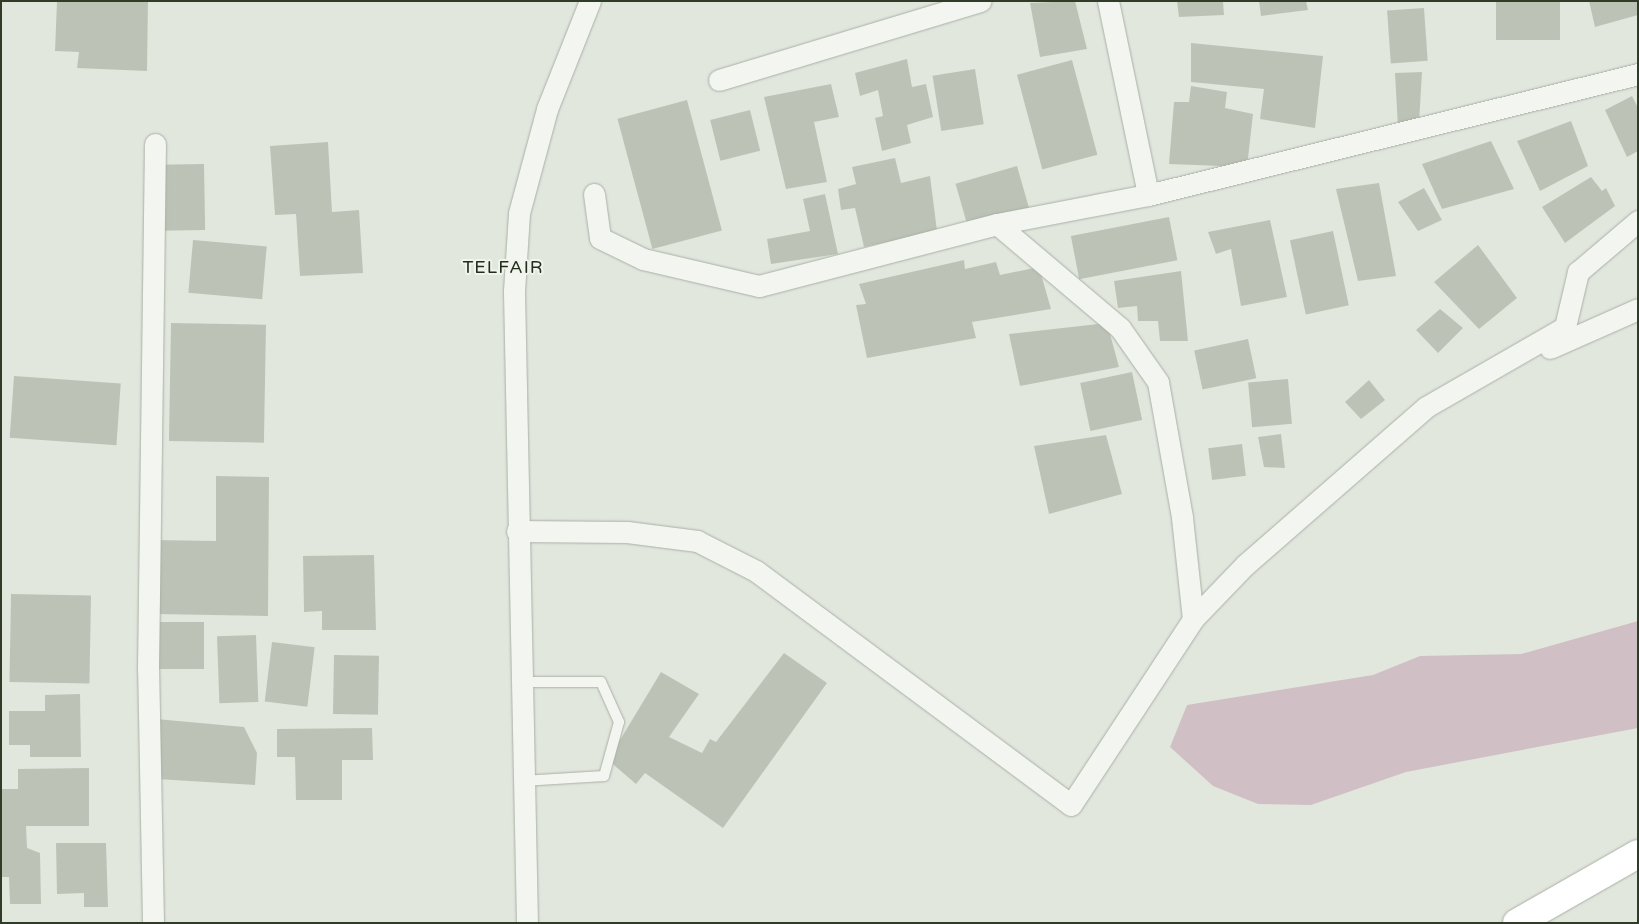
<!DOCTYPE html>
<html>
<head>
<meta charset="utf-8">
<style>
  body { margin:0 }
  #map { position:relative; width:1639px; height:924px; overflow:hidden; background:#e2e7de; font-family:"Varela Round",sans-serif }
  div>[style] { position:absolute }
  .green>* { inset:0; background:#d0c0c5 }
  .building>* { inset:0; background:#bcc3b6; transform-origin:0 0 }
  .roads { filter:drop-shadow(0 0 1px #a9b0a4) drop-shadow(0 0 1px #a9b0a4) }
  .service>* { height:10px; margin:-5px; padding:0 5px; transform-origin:5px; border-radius:5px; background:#f3f5f0 }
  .minor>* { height:21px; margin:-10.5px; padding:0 10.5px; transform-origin:10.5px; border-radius:10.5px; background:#f3f5f0 }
  .secondary>* { height:28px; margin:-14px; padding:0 14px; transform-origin:14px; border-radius:14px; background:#fff }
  span { translate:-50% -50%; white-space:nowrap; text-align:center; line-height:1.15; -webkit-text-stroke:4px #f1f4ed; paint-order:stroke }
  .quarter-label { font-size:18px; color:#232d1b; letter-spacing:1px }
  .frame { position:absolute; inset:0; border:2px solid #313c28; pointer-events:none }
</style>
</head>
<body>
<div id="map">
  <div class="green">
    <div style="clip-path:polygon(1638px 621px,1638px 728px,1406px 772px,1311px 805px,1258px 804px,1213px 786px,1170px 747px,1187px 705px,1373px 675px,1420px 656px,1521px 654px)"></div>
  </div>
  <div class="building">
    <div style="clip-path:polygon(57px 1px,148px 1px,147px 71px,77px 68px,79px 52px,55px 51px)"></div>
    <div style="clip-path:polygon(1075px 1px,1087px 49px,1040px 57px,1030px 3px)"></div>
    <div style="clip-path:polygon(1177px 1px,1223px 1px,1224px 15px,1179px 17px)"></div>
    <div style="clip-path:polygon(1259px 1px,1306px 1px,1308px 10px,1261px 16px)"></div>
    <div style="left:1496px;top:1px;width:64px;height:39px"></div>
    <div style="clip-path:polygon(1589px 1px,1638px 1px,1638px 15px,1595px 27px)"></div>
    <div style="left:1424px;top:8px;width:53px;height:37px;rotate:86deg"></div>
    <div style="clip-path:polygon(1191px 43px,1323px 56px,1315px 128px,1260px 119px,1264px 89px,1191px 82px)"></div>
    <div style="clip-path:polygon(907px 59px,912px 87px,926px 84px,933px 117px,907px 125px,911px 143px,882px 151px,875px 118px,883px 116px,878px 90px,860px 96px,855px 73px)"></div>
    <div style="left:1072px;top:60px;width:98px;height:57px;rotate:75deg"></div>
    <div style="left:975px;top:69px;width:56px;height:43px;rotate:81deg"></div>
    <div style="clip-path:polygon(1422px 72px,1419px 123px,1398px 128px,1395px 73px)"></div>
    <div style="clip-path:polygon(831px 84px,839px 117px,814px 122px,827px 182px,786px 189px,764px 97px)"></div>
    <div style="clip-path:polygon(1191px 86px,1227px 92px,1225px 108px,1253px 114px,1247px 167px,1169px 164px,1174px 102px,1189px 102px)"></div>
    <div style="clip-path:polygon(1632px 96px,1638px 108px,1638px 151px,1627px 157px,1605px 110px)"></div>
    <div style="left:687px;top:100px;width:135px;height:72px;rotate:75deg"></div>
    <div style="left:750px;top:110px;width:42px;height:41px;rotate:76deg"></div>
    <div style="clip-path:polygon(1571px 121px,1588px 166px,1540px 191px,1517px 141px)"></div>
    <div style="clip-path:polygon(1491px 141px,1514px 189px,1442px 209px,1422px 164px)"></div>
    <div style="clip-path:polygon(328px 142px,332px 212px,359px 210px,363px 273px,300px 276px,296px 214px,275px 215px,270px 146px)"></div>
    <div style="clip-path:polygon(895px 158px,901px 183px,930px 176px,937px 231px,864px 247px,855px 208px,841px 210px,838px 189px,856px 184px,852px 167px)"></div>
    <div style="left:204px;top:164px;width:66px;height:46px;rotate:89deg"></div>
    <div style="left:1017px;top:166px;width:46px;height:64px;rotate:74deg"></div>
    <div style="clip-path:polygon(1591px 177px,1602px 191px,1606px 188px,1615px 206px,1565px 243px,1542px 207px)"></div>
    <div style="clip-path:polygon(1379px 183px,1396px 276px,1358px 281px,1336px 189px)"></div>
    <div style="clip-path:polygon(1424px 188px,1442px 220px,1418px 231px,1398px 202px)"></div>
    <div style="clip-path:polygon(825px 194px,838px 254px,771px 264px,767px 239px,810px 231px,803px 199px)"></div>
    <div style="left:1169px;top:217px;width:44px;height:100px;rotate:79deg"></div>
    <div style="clip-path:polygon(1270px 220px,1287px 297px,1241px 306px,1231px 249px,1216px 254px,1208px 232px)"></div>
    <div style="left:1333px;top:231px;width:76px;height:44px;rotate:78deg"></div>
    <div style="left:193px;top:240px;width:74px;height:53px;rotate:5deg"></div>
    <div style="clip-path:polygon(1478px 245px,1517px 298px,1479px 329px,1434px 282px)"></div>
    <div style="clip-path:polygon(964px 260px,965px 269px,996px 262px,1000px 275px,1039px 267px,1051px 309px,972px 322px,976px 338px,867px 358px,856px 305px,866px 304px,859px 284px)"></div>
    <div style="clip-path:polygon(1181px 271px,1188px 341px,1160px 341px,1158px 321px,1138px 321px,1137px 306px,1118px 308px,1114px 281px)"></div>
    <div style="clip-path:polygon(1440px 309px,1463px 328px,1438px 353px,1416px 330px)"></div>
    <div style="left:171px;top:323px;width:95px;height:118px;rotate:1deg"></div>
    <div style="clip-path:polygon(1107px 323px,1119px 367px,1020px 386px,1009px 334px)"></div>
    <div style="left:1248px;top:339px;width:40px;height:55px;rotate:78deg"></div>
    <div style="left:1132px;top:372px;width:49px;height:53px;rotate:78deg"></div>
    <div style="left:14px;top:376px;width:107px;height:62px;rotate:4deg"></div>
    <div style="left:1288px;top:379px;width:45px;height:40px;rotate:85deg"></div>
    <div style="clip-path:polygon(1369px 380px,1385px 400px,1361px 419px,1345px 402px)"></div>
    <div style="clip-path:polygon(1281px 434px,1285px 468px,1264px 467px,1258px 437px)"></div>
    <div style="clip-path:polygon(1106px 435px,1122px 494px,1049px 514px,1034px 446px)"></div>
    <div style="left:1242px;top:444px;width:32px;height:34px;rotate:83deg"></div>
    <div style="clip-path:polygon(216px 476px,269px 477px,268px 616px,155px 614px,155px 540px,216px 541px)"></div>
    <div style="clip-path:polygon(374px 555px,376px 630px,322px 630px,322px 611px,304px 612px,303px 556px)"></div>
    <div style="left:11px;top:594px;width:80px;height:88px;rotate:1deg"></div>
    <div style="left:153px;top:622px;width:51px;height:47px"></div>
    <div style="left:256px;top:635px;width:67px;height:39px;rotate:88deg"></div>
    <div style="left:272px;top:642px;width:43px;height:60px;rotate:7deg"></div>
    <div style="clip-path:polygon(784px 653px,827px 683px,723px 828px,645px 773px,636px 784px,608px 760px,661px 672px,699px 694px,669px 737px,702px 753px,710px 739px,716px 742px)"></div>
    <div style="left:334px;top:655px;width:45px;height:59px;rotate:1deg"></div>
    <div style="clip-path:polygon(80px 694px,81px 757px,30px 757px,30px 745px,9px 745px,9px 711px,45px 711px,45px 695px)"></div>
    <div style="clip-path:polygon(156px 719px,244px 727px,257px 753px,255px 785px,157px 779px)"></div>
    <div style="clip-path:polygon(372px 728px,373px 760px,342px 760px,342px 800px,296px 800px,295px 757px,277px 757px,277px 729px)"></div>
    <div style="clip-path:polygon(89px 768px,89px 826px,26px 826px,27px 848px,40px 853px,41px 904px,10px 904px,9px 877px,1px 877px,1px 789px,18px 789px,18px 769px)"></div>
    <div style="clip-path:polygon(56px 843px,106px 843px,108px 907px,84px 907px,84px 893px,57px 894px)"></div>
  </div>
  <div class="roads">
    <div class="service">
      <div style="left:521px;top:682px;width:80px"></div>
      <div style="left:601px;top:682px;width:44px;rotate:65.8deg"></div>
      <div style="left:619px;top:722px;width:56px;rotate:105.5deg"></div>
      <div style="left:604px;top:776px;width:82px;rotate:176.5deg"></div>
    </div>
    <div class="minor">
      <div style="left:1108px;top:1px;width:198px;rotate:78.3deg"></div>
      <div style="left:719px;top:80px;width:273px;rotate:-16.8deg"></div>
      <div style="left:594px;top:194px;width:44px;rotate:82.2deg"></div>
      <div style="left:600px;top:238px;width:48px;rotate:26deg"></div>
      <div style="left:643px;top:259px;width:119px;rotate:13.1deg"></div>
      <div style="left:759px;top:286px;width:246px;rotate:-14.6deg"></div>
      <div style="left:997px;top:224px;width:154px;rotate:-10.9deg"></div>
      <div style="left:1148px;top:195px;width:505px;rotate:-13.87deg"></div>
      <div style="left:1550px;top:348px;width:96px;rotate:-23.9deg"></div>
      <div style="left:517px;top:531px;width:110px;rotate:0.5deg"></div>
      <div style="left:627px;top:532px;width:71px;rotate:7.3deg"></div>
      <div style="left:697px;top:541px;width:66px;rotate:27deg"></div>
      <div style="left:756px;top:571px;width:392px;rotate:36.6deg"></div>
      <div style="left:1071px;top:805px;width:222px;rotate:-56.7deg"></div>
      <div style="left:1193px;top:619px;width:103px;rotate:-96.2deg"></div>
      <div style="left:1182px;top:517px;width:137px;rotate:-100.1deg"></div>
      <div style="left:1158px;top:382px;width:66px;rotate:-125.1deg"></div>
      <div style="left:1120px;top:328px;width:161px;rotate:-139.8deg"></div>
      <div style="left:1193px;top:619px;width:75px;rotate:-46.1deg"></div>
      <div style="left:1245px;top:565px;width:240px;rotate:-41.1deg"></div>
      <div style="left:1426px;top:407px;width:160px;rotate:-29.9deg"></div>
      <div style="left:1565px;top:327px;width:57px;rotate:-76.7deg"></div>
      <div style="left:1578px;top:272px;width:79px;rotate:-40.4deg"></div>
      <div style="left:153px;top:923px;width:254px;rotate:-91.1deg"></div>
      <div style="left:148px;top:669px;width:525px;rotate:-89.24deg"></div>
      <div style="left:527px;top:923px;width:632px;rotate:-91.18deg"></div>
      <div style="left:514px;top:291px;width:78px;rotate:-86.3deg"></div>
      <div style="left:519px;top:213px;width:108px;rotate:-74.9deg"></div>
      <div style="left:547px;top:109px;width:116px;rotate:-68.3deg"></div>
    </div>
    <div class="secondary">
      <div style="left:1517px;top:923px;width:139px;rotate:-29.7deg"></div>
    </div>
  </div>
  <div class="quarter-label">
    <span style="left:503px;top:267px">TELFAIR</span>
  </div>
  <div class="frame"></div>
</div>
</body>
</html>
